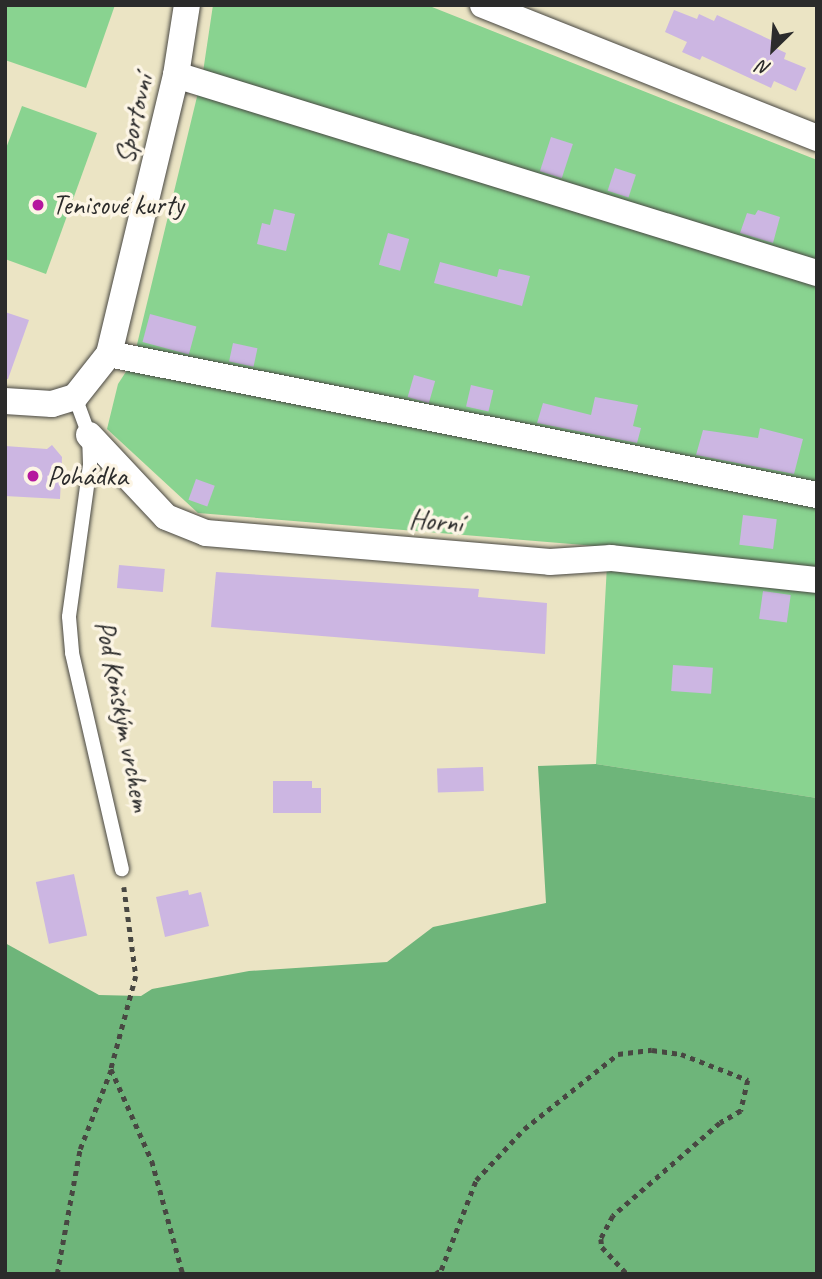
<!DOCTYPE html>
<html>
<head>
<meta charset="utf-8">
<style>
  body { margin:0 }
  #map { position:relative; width:822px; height:1279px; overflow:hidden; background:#ebe4c4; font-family:Caveat,sans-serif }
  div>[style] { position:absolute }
  .green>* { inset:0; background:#89d390 }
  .forest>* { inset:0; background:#6eb57a }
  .building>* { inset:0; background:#ccb6e2; transform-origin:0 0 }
  .path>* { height:4.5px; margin-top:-2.25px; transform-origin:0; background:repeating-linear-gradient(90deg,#484742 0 5px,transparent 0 10px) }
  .roads { filter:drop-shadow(0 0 2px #484742) drop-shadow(0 0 2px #484742) }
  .service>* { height:14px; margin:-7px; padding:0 7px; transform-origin:7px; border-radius:7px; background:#fff }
  .minor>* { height:26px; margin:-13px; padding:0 13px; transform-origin:13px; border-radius:13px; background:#fff }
  .dots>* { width:19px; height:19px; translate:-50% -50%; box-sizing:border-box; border:4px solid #fcf5e5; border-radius:50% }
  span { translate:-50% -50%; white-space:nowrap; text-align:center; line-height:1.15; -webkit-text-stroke:7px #fcf5e5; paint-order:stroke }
  .street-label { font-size:28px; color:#2b2b2b }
  .poi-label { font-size:28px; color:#2b2b2b }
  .left { translate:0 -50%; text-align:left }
  .frame { position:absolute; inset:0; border:7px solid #2b2b2b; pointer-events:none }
  .north { position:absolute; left:738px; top:14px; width:70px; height:70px; -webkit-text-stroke:5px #fcf5e5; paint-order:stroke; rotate:205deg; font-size:19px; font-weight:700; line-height:28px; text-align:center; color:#2b2b2b }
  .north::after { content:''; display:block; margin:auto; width:24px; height:32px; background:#2b2b2b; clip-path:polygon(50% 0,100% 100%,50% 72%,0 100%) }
</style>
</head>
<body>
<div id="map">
  <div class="green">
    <div style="clip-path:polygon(5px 5px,115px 5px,86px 88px,5px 60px)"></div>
    <div style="clip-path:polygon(213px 5px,427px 5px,817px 160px,817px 798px,596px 764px,608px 547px,198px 513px,107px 429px,118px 384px,133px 361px,203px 72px)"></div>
    <div style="clip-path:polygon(22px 106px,97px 133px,46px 274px,5px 259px,5px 151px)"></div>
  </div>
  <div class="forest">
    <div style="clip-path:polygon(596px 764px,817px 798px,817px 1274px,5px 1274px,5px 943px,99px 995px,141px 996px,152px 989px,249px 971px,387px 962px,433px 927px,546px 903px,538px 766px)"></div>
  </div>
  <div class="building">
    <div style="clip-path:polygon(674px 10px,697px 19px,699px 14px,714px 21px,717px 15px,773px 41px,771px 46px,786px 53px,784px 59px,806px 68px,796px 91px,774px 81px,771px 88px,702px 56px,700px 60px,682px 52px,687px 42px,665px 32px)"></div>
    <div style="left:551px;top:137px;width:23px;height:36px;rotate:18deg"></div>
    <div style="left:615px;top:168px;width:22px;height:24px;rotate:18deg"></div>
    <div style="clip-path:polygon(274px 209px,295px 214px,286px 251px,257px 244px,262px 223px,270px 225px)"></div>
    <div style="clip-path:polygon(758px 210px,780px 217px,773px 243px,740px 233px,747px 213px,755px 215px)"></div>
    <div style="left:388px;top:233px;width:22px;height:33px;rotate:16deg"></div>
    <div style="clip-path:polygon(440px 262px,497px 277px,499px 269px,530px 276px,522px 306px,434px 283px)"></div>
    <div style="clip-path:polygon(5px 312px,29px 320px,8px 379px,5px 379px)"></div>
    <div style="left:150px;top:314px;width:48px;height:29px;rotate:15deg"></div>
    <div style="left:233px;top:343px;width:25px;height:19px;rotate:12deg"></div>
    <div style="left:414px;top:375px;width:22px;height:23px;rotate:16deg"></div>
    <div style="left:471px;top:385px;width:23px;height:22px;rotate:13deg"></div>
    <div style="clip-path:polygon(595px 397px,638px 405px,633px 426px,641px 428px,637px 443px,537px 423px,543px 403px,591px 415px)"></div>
    <div style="clip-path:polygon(760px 428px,803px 439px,794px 474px,696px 455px,703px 430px,758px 438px)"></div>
    <div style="clip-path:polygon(52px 445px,62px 457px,60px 499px,5px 496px,5px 446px,47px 449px)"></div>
    <div style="left:196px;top:479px;width:20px;height:22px;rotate:20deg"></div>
    <div style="left:743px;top:515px;width:34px;height:30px;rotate:7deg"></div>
    <div style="left:119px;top:565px;width:46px;height:23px;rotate:5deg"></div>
    <div style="clip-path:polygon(216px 572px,479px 589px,478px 597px,547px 603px,545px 654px,211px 627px)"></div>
    <div style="left:763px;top:591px;width:28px;height:28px;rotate:8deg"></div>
    <div style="left:673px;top:665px;width:40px;height:26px;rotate:4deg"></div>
    <div style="left:483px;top:767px;width:24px;height:46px;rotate:88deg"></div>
    <div style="clip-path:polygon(273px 781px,312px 781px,312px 788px,321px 788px,321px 813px,273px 813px)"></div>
    <div style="left:74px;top:874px;width:63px;height:39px;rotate:78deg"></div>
    <div style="clip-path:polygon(188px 890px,189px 895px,201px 892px,209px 926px,165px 937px,156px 897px)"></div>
  </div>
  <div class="path">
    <div style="left:124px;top:887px;width:90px;rotate:82.3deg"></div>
    <div style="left:136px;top:976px;width:96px;rotate:105deg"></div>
    <div style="left:111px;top:1069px;width:101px;rotate:66deg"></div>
    <div style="left:152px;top:1161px;width:117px;rotate:74.7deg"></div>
    <div style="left:57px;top:1274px;width:127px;rotate:-79.6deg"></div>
    <div style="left:80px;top:1149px;width:85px;rotate:-68.6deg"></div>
    <div style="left:435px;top:1274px;width:7px;rotate:-34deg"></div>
    <div style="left:441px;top:1270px;width:97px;rotate:-68.7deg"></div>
    <div style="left:476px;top:1180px;width:70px;rotate:-46.7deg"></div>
    <div style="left:524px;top:1129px;width:120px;rotate:-38.6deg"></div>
    <div style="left:618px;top:1054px;width:34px;rotate:-7deg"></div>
    <div style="left:652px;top:1050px;width:29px;rotate:8deg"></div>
    <div style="left:681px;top:1054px;width:72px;rotate:21.2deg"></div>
    <div style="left:748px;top:1080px;width:32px;rotate:103deg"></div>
    <div style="left:741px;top:1111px;width:24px;rotate:150deg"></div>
    <div style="left:720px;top:1123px;width:142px;rotate:139deg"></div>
    <div style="left:613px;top:1216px;width:26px;rotate:118deg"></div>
    <div style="left:601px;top:1239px;width:8px;rotate:83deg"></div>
    <div style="left:602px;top:1247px;width:37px;rotate:47deg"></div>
  </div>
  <div class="roads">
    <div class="service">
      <div style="left:75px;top:397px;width:40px;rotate:69.8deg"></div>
      <div style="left:89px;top:435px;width:30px;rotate:88deg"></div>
      <div style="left:90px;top:465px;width:153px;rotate:97.9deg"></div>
      <div style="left:69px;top:617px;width:36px;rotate:85deg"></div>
      <div style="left:72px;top:653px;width:222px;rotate:77deg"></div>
    </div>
    <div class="minor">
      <div style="left:483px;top:5px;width:360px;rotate:21.7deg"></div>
      <div style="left:176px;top:75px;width:671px;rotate:17.17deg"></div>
      <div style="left:109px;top:354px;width:722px;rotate:11.26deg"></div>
      <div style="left:5px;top:401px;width:47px;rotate:3.7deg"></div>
      <div style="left:52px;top:404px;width:24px;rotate:-17deg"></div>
      <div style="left:75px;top:397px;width:55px;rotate:-51.7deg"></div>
      <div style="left:109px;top:354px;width:287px;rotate:-76.5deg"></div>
      <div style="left:176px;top:75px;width:71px;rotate:-81.1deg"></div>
      <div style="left:89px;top:435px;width:112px;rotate:46.8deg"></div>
      <div style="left:166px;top:517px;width:43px;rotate:21.8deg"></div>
      <div style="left:206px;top:533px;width:345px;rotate:4.8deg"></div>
      <div style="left:550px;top:562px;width:61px;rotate:-3.8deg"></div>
      <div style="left:611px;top:558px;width:207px;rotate:6.1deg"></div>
    </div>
  </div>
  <div class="dots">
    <div style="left:38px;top:205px;background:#b5179e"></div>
    <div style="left:33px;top:476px;background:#b5179e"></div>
  </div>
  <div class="street-label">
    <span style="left:134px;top:119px;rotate:-77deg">Sportovní</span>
    <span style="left:436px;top:521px;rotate:5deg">Horní</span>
    <span style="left:123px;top:716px;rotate:79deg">Pod Koňským vrchem</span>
  </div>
  <div class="poi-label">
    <span class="left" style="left:52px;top:205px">Tenisové kurty</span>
    <span class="left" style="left:47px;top:476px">Pohádka</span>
  </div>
  <div class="frame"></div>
  <div class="north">N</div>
</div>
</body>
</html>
